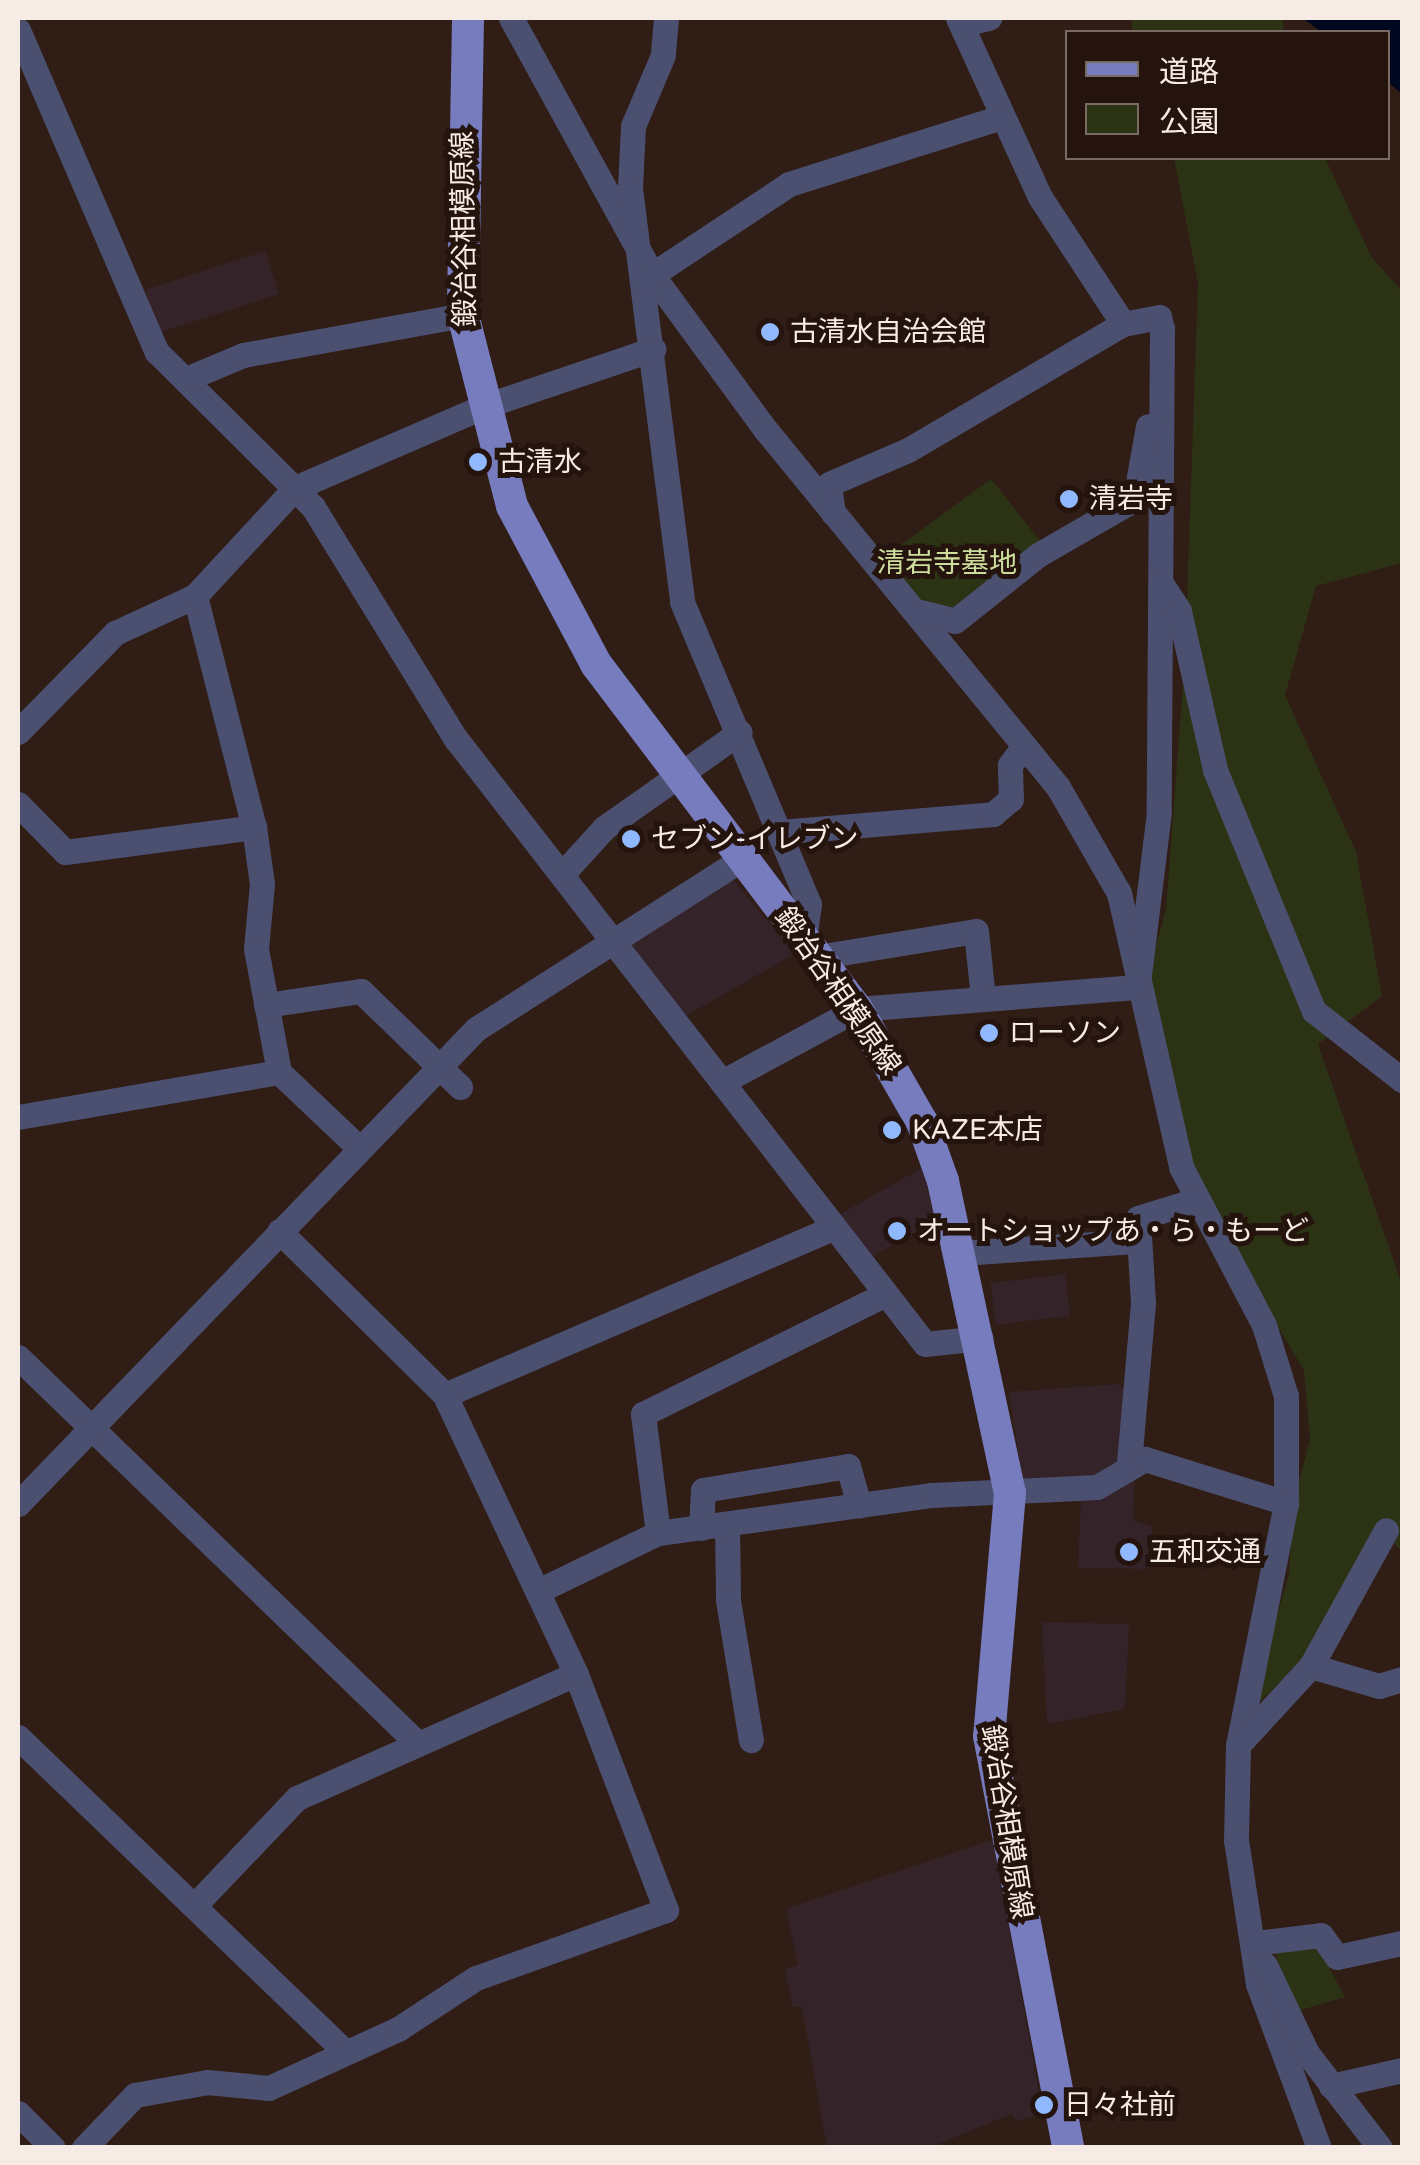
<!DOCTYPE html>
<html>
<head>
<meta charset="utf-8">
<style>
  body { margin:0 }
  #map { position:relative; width:1420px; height:2165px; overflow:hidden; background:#2f1d16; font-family:"Varela Round","Noto Sans JP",sans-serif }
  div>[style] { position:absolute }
  .commercial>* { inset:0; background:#35232a; transform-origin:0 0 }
  .green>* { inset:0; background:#2c3314; transform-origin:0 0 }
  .water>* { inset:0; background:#000820 }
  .minor>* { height:25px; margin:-12.5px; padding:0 12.5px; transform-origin:12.5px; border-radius:12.5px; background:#4c5070 }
  .major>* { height:32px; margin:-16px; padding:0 16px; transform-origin:16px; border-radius:16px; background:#777cbf }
  .dots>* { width:28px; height:28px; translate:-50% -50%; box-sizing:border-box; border:5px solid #25140d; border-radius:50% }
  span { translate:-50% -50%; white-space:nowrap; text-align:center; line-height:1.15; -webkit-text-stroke:10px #25140d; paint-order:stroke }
  .street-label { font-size:28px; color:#f7ebe5 }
  .poi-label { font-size:28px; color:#f7ebe5 }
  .left { translate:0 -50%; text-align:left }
  .park-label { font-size:28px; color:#cddd9b }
  .frame { position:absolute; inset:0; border:20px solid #f7ebe5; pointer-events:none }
  .legend { position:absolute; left:1065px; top:30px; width:325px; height:130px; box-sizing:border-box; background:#25140d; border:2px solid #796a63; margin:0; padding:12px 18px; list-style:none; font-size:30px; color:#f7ebe5 }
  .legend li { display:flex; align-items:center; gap:20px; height:50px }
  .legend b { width:50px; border:2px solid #796a63 }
</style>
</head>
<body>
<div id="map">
  <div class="commercial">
    <div style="left:265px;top:251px;width:45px;height:126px;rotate:72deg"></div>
    <div style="clip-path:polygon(731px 877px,795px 954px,677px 1021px,631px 942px)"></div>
    <div style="clip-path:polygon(922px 1168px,940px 1221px,864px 1260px,833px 1218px)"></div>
    <div style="left:1065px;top:1274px;width:42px;height:75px;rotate:83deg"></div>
    <div style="clip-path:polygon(1118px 1384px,1126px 1390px,1118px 1462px,1097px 1478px,1023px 1481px,1009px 1392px)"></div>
    <div style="clip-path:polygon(1135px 1477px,1133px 1520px,1152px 1527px,1149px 1569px,1078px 1568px,1081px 1497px)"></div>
    <div style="clip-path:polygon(1042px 1622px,1129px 1624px,1125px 1709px,1047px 1724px)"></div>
    <div style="clip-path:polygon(993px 1840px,1043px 2114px,1016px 2121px,1012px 2114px,931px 2147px,827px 2147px,802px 2007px,793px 2007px,785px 1970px,798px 1965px,786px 1909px)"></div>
  </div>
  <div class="green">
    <div style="left:1132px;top:18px;width:151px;height:22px"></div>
    <div style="clip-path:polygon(1174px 158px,1325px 158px,1372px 258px,1402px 291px,1402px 563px,1316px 586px,1285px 695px,1356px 852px,1382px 996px,1318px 1044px,1402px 1285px,1402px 1551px,1391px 1541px,1343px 1626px,1250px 1710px,1289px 1574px,1293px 1506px,1310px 1439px,1304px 1370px,1196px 1193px,1144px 987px,1166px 910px,1185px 658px,1198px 283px)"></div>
    <div style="clip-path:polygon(991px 479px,1044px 546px,957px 613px,918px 602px,883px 558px)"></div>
    <div style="clip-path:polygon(1315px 1941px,1345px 1997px,1294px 2012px,1273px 1946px)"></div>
  </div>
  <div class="water">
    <div style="clip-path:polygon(1302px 18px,1402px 18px,1402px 94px,1388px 82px,1388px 32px,1322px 32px)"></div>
  </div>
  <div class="minor">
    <div style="left:511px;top:18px;width:294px;rotate:61.2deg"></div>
    <div style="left:653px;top:276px;width:190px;rotate:53.8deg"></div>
    <div style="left:765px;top:429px;width:463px;rotate:50.7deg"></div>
    <div style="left:1058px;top:787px;width:122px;rotate:60.1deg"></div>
    <div style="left:1119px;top:893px;width:281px;rotate:77.2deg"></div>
    <div style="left:1181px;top:1167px;width:178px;rotate:62.3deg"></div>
    <div style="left:1264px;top:1325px;width:74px;rotate:72.8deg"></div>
    <div style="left:1286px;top:1396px;width:107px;rotate:90deg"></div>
    <div style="left:1286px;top:1503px;width:247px;rotate:101.2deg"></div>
    <div style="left:1238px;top:1745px;width:95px;rotate:91.2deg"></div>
    <div style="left:1236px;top:1840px;width:146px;rotate:81.3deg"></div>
    <div style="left:1258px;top:1984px;width:175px;rotate:69.6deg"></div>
    <div style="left:666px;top:18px;width:37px;rotate:95deg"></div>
    <div style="left:663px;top:55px;width:77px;rotate:112.9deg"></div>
    <div style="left:633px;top:126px;width:62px;rotate:92.8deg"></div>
    <div style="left:630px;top:188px;width:417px;rotate:82.8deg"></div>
    <div style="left:682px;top:602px;width:328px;rotate:67.2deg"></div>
    <div style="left:809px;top:904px;width:35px;rotate:98deg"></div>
    <div style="left:958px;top:18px;width:197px;rotate:65.4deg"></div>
    <div style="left:1040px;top:197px;width:152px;rotate:56.8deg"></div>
    <div style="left:1123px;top:324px;width:37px;rotate:-11deg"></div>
    <div style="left:1159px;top:317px;width:11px;rotate:75deg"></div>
    <div style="left:1162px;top:328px;width:484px;rotate:90.4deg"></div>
    <div style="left:1159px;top:812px;width:171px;rotate:97deg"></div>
    <div style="left:962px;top:24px;width:28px;rotate:-13deg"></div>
    <div style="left:18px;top:30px;width:351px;rotate:66.7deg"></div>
    <div style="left:157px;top:352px;width:220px;rotate:44.8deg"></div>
    <div style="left:313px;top:507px;width:273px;rotate:58.4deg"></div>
    <div style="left:456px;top:739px;width:765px;rotate:52.22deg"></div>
    <div style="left:925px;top:1344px;width:56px;rotate:-6.1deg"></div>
    <div style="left:644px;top:280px;width:174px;rotate:-33.5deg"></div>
    <div style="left:789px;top:184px;width:222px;rotate:-17.5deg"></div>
    <div style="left:186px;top:379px;width:62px;rotate:-22.8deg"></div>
    <div style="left:243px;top:355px;width:224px;rotate:-10.3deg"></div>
    <div style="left:833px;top:513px;width:29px;rotate:-98deg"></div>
    <div style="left:829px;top:484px;width:86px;rotate:-23.3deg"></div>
    <div style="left:908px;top:450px;width:249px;rotate:-30.4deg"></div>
    <div style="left:1161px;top:583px;width:33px;rotate:57deg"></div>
    <div style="left:1179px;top:611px;width:163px;rotate:77.2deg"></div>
    <div style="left:1215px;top:770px;width:261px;rotate:67.7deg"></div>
    <div style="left:1314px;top:1011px;width:112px;rotate:38.1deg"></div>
    <div style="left:195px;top:596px;width:238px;rotate:75.7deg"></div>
    <div style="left:254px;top:827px;width:58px;rotate:82deg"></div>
    <div style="left:262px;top:884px;width:65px;rotate:95.3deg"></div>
    <div style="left:256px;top:949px;width:125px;rotate:79.4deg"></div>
    <div style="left:279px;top:1072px;width:110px;rotate:43.5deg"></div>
    <div style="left:920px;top:612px;width:36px;rotate:14deg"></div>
    <div style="left:955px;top:621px;width:106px;rotate:-38.5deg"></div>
    <div style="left:1038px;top:555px;width:112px;rotate:-30deg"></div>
    <div style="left:1135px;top:499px;width:74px;rotate:-79.9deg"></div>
    <div style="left:18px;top:732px;width:139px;rotate:-45.6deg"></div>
    <div style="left:115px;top:633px;width:88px;rotate:-24.8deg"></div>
    <div style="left:195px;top:596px;width:147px;rotate:-47.2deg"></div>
    <div style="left:295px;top:488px;width:204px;rotate:-23.4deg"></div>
    <div style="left:482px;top:407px;width:181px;rotate:-18.7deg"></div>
    <div style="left:18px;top:804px;width:67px;rotate:45.6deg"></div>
    <div style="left:65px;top:852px;width:191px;rotate:-7.5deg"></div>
    <div style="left:780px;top:832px;width:214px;rotate:-4.8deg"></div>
    <div style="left:993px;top:814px;width:23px;rotate:-40deg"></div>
    <div style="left:1011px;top:799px;width:34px;rotate:-92deg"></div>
    <div style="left:1010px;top:765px;width:22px;rotate:-54deg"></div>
    <div style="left:565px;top:871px;width:58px;rotate:-47.8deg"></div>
    <div style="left:604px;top:828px;width:166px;rotate:-35.2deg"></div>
    <div style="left:817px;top:957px;width:161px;rotate:-9.3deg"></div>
    <div style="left:976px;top:931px;width:68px;rotate:84.1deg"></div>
    <div style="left:266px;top:1005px;width:96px;rotate:-8.4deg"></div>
    <div style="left:361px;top:991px;width:138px;rotate:44.1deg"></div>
    <div style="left:722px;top:1082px;width:153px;rotate:-28.4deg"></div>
    <div style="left:857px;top:1009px;width:280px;rotate:-4.5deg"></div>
    <div style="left:18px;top:1117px;width:265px;rotate:-9.8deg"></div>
    <div style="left:961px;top:1253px;width:178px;rotate:-3.9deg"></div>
    <div style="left:18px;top:1357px;width:551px;rotate:44.04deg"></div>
    <div style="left:445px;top:1395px;width:419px;rotate:-23.3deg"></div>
    <div style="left:1129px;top:1463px;width:161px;rotate:-85deg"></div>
    <div style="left:1143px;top:1303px;width:85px;rotate:-93.4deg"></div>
    <div style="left:1138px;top:1218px;width:61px;rotate:-17.2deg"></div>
    <div style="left:18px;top:1504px;width:660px;rotate:-46.04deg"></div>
    <div style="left:476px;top:1029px;width:316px;rotate:-32.6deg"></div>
    <div style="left:727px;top:1525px;width:75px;rotate:89.2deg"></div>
    <div style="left:728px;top:1600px;width:142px;rotate:80.7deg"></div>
    <div style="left:701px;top:1528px;width:38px;rotate:-87deg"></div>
    <div style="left:703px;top:1490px;width:147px;rotate:-9.4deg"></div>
    <div style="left:848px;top:1466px;width:41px;rotate:74.2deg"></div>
    <div style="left:658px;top:1533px;width:120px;rotate:-97.2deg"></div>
    <div style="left:643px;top:1414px;width:269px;rotate:-26.3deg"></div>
    <div style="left:538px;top:1591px;width:133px;rotate:-25.8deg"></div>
    <div style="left:658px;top:1533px;width:277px;rotate:-7.9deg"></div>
    <div style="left:932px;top:1495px;width:165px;rotate:-2.8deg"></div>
    <div style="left:1097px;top:1487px;width:56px;rotate:-30.3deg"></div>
    <div style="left:1145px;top:1459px;width:148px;rotate:17.3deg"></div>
    <div style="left:1311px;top:1666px;width:71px;rotate:16.4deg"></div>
    <div style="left:1379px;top:1686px;width:24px;rotate:-17deg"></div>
    <div style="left:18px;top:1737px;width:453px;rotate:43.9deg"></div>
    <div style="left:1238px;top:1745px;width:108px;rotate:-47.3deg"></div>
    <div style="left:1311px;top:1666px;width:155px;rotate:-61.1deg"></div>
    <div style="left:194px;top:1906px;width:149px;rotate:-46.4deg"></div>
    <div style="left:297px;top:1798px;width:305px;rotate:-24deg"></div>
    <div style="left:1255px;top:1943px;width:66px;rotate:-6.9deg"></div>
    <div style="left:1321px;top:1935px;width:27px;rotate:54deg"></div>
    <div style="left:1337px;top:1957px;width:66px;rotate:-12.2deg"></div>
    <div style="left:1265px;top:1965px;width:98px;rotate:64.5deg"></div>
    <div style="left:1307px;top:2053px;width:120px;rotate:52.5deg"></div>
    <div style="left:1331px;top:2086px;width:73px;rotate:-12.7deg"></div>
    <div style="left:18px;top:2113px;width:49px;rotate:45deg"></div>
    <div style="left:84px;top:2148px;width:74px;rotate:-46.1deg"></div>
    <div style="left:135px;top:2095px;width:73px;rotate:-10.2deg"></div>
    <div style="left:207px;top:2082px;width:62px;rotate:5.5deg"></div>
    <div style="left:269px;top:2088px;width:142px;rotate:-24.6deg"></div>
    <div style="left:398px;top:2029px;width:93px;rotate:-33.2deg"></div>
    <div style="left:476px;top:1978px;width:202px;rotate:-19.7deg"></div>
    <div style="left:666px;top:1910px;width:253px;rotate:-110.9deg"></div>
    <div style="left:576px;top:1674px;width:308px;rotate:-115.2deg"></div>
    <div style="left:445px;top:1395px;width:233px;rotate:-135.3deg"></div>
  </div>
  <div class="major">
    <div style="left:468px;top:18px;width:297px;rotate:91deg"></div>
    <div style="left:463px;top:315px;width:197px;rotate:75.6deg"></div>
    <div style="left:512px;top:506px;width:179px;rotate:62deg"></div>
    <div style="left:596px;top:664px;width:433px;rotate:52.9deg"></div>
    <div style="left:857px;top:1009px;width:130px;rotate:60.1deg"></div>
    <div style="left:922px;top:1122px;width:63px;rotate:70.4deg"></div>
    <div style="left:943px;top:1181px;width:319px;rotate:77.9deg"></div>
    <div style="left:1010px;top:1493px;width:244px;rotate:94.9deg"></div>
    <div style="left:989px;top:1736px;width:420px;rotate:79.1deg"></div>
  </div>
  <div class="dots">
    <div style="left:770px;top:332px;background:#90b8fd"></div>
    <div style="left:478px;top:462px;background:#90b8fd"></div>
    <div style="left:1069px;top:499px;background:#90b8fd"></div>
    <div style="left:631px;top:839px;background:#90b8fd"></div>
    <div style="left:989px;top:1033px;background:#90b8fd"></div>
    <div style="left:892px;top:1130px;background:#90b8fd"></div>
    <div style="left:897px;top:1231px;background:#90b8fd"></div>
    <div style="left:1129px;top:1552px;background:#90b8fd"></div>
    <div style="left:1044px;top:2105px;background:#90b8fd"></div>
  </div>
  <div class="street-label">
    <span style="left:464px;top:229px;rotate:-91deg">鍛冶谷相模原線</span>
    <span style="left:838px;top:991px;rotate:55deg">鍛冶谷相模原線</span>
    <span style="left:1007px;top:1822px;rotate:81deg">鍛冶谷相模原線</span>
  </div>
  <div class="poi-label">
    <span class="left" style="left:790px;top:332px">古清水自治会館</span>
    <span class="left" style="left:498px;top:462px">古清水</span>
    <span class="left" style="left:1089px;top:499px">清岩寺</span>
    <span class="left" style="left:651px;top:839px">セブン-イレブン</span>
    <span class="left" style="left:1009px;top:1033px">ローソン</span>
    <span class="left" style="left:912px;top:1130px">KAZE本店</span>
    <span class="left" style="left:917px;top:1231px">オートショップあ・ら・もーど</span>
    <span class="left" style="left:1149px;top:1552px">五和交通</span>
    <span class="left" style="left:1064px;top:2105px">日々社前</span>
  </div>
  <div class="park-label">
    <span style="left:947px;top:563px">清岩寺墓地</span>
  </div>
  <div class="frame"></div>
  <ul class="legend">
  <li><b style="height:12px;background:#777cbf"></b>道路</li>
  <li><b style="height:28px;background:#2c3314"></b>公園</li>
  </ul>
</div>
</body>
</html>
